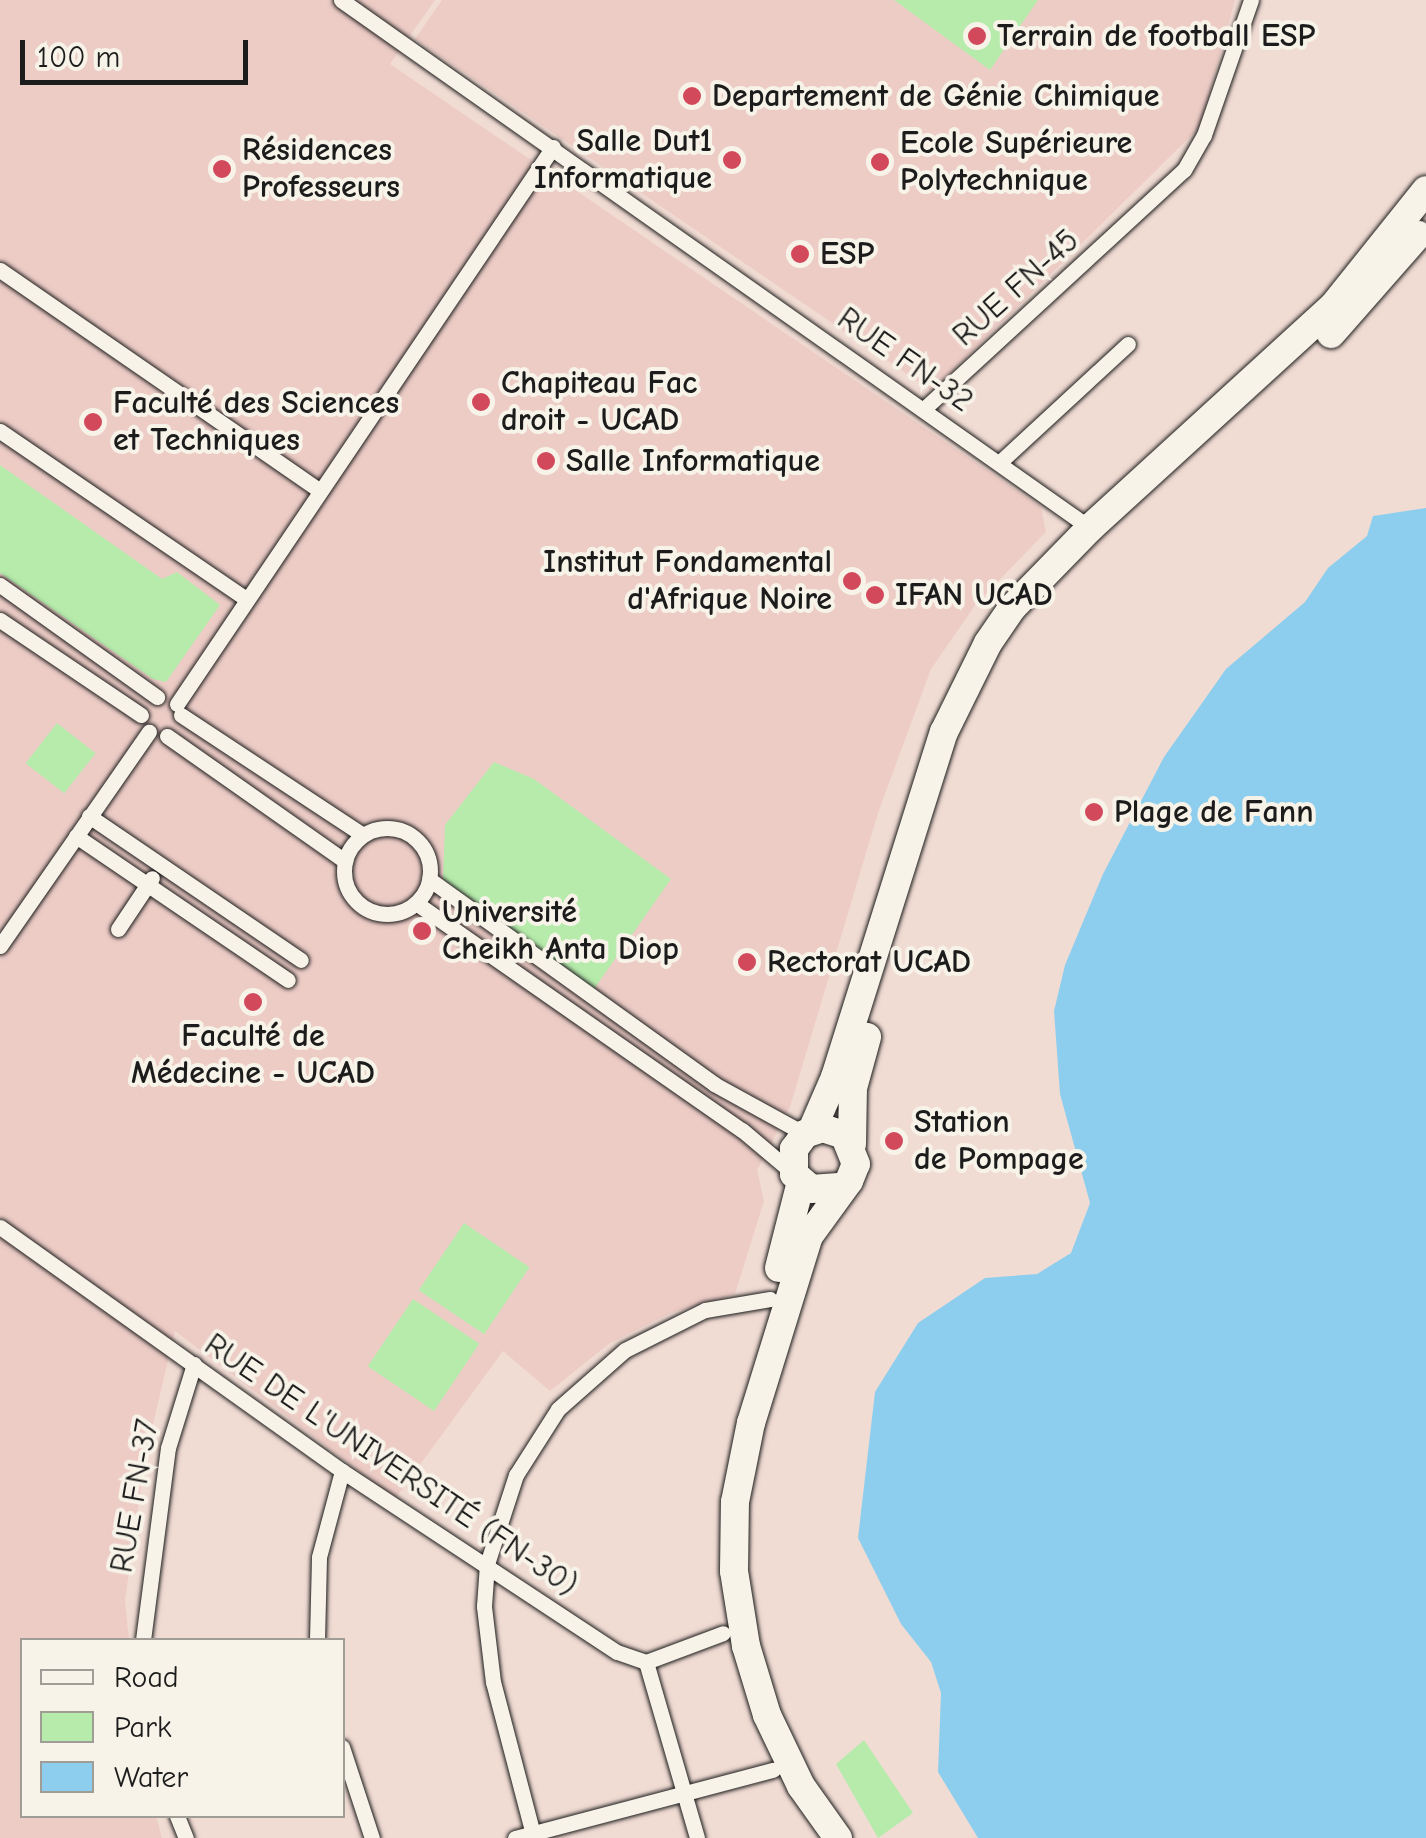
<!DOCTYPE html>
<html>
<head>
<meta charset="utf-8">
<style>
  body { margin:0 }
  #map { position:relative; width:1426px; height:1838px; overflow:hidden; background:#f1dcd4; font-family:"Comic Neue",sans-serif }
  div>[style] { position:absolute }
  .built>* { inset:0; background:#edccc6 }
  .green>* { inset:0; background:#b6ebac; transform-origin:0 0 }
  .water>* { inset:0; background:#8dceee }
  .roads { filter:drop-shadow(0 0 2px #1c1c1c) drop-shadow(0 0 2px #1c1c1c) }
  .street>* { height:15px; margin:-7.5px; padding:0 7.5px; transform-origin:7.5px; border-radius:7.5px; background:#f7f3e8 }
  .street>.ring { margin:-7.5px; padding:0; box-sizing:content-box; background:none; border:15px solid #f7f3e8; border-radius:50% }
  .highway>* { height:28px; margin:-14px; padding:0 14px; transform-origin:14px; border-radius:14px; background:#f7f3e8 }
  .dots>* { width:28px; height:28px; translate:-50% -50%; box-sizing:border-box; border:5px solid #f7f3e8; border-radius:50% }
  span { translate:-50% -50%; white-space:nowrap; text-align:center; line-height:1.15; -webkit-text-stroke:8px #f7f3e8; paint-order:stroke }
  .poi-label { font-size:32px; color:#1c1c1c; font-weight:700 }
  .left { translate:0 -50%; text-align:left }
  .right { translate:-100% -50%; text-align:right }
  .street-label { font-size:32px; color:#1c1c1c }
  .legend { position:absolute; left:20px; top:1638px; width:325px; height:180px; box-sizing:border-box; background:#f7f3e8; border:2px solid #9f9d96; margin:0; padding:12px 18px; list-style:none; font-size:30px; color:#1c1c1c }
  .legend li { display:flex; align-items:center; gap:20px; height:50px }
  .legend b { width:50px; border:2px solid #9f9d96 }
  .scale { position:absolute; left:20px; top:40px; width:228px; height:45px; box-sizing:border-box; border:5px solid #1c1c1c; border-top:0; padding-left:12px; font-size:30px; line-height:35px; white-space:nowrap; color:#1c1c1c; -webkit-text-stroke:8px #f7f3e8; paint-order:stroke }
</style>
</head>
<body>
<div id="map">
  <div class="built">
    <div style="clip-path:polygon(0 0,435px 0,390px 64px,1041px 507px,1046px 532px,976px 604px,931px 669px,878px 813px,790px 1107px,757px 1170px,764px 1201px,735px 1294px,671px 1313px,610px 1343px,550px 1391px,503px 1351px,395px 1499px,175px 1331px,145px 1458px,125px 1600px,129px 1640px,22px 1640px,22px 1816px,156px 1816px,162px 1838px,0 1838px)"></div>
    <div style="clip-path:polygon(442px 0,1235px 0,1200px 127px,932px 391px,415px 39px)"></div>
  </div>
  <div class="green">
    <div style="clip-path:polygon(894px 0,1038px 0,990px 70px)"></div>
    <div style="clip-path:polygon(0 465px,162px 579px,177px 572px,220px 605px,166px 682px,153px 679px,0 573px)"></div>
    <div style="left:57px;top:723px;width:49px;height:51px;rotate:38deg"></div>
    <div style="clip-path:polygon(494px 762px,534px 779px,671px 879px,594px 989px,443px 879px,445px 825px)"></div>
    <div style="left:464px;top:1223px;width:79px;height:81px;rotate:34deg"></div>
    <div style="left:413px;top:1299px;width:80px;height:81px;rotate:34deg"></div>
    <div style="clip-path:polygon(864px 1740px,913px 1813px,878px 1838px,836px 1764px)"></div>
  </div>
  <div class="water">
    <div style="clip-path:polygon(1426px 508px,1426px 1838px,978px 1838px,938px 1772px,941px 1693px,931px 1662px,901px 1624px,858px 1538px,875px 1392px,918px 1323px,985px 1278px,1037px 1274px,1071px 1253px,1090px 1203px,1060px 1094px,1054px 1011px,1065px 965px,1103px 874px,1164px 757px,1226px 669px,1305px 602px,1328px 568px,1367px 536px,1373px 516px)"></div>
  </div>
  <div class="roads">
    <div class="street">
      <div style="left:341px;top:0;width:916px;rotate:35.18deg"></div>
      <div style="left:0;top:270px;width:388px;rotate:34.6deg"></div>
      <div style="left:926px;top:407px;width:350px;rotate:-42.6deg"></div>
      <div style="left:1184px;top:170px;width:40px;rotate:-60.3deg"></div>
      <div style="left:1204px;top:135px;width:143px;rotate:-70.8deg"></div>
      <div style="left:0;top:431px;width:297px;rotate:34.3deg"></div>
      <div style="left:1000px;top:462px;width:174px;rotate:-42.7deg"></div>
      <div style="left:0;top:585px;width:193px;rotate:35.5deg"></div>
      <div style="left:0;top:620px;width:170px;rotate:34deg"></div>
      <div style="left:177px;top:704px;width:672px;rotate:-55.98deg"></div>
      <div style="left:181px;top:715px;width:218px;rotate:33.4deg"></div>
      <div style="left:167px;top:736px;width:218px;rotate:35.1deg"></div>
      <div style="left:89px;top:816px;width:256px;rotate:34.2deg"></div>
      <div class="ring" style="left:344px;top:828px;width:71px;height:71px"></div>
      <div style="left:76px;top:836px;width:256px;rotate:34.2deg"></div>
      <div style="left:429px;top:879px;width:351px;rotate:35.7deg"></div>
      <div style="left:714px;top:1084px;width:104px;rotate:28.8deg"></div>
      <div style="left:416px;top:903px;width:397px;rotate:34.9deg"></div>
      <div style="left:742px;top:1130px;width:68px;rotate:40.2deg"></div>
      <div style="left:118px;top:929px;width:61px;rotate:-56.3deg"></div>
      <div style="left:0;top:946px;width:261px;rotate:-55.2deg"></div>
      <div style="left:0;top:1227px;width:420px;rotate:35.5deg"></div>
      <div style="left:342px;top:1471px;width:329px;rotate:33.4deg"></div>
      <div style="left:617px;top:1652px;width:31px;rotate:19deg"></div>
      <div style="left:143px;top:1640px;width:194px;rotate:-82.6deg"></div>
      <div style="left:168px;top:1448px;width:88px;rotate:-72.8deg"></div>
      <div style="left:317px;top:1640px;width:83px;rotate:-88.6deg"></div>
      <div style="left:319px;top:1557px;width:89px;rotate:-75deg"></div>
      <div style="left:646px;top:1662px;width:183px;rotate:73.8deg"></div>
      <div style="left:646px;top:1662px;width:82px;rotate:-20.6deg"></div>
      <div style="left:342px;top:1747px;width:96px;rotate:71.8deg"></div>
      <div style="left:177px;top:1816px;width:24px;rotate:68deg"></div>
      <div style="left:515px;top:1838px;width:267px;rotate:-14.8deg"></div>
      <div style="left:534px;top:1838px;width:161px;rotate:-104.7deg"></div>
      <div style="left:493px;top:1682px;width:77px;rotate:-96.8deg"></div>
      <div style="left:484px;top:1606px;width:42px;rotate:-85.9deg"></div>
      <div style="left:487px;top:1564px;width:94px;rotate:-72deg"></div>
      <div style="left:516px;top:1475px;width:78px;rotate:-57.5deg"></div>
      <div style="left:558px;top:1409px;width:89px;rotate:-41.4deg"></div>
      <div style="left:625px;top:1350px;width:89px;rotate:-26.6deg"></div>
      <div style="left:705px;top:1310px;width:66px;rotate:-9.6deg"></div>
    </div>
    <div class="highway">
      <div style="left:1331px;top:334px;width:132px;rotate:-48.7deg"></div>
      <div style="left:812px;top:1130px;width:58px;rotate:-66.5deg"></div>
      <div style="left:835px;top:1077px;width:362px;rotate:-72.5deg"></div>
      <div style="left:944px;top:732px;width:99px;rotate:-63.7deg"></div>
      <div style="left:988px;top:643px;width:42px;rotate:-55.6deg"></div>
      <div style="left:1012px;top:608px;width:112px;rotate:-45.7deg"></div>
      <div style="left:1090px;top:528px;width:331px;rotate:-42.4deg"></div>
      <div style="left:1334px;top:305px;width:147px;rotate:-51.3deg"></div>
      <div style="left:852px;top:1144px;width:56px;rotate:-89deg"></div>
      <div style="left:853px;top:1088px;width:53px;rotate:-74.6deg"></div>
      <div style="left:779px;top:1268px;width:89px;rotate:-75.7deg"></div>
      <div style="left:838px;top:1838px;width:64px;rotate:-125.4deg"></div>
      <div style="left:801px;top:1786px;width:79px;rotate:-115.6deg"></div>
      <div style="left:767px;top:1715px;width:72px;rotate:-106.9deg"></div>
      <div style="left:746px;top:1646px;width:76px;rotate:-99.1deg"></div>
      <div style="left:734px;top:1571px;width:69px;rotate:-89.2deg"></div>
      <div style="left:735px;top:1502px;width:81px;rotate:-78.6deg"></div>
      <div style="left:751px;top:1423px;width:196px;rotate:-72.8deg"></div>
      <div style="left:809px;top:1236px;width:68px;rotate:-54deg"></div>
      <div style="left:849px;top:1181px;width:18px;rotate:-68deg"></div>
      <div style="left:856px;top:1164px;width:31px;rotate:-112deg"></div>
      <div style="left:844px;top:1135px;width:22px;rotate:-162deg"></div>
      <div style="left:823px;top:1128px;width:19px;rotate:162deg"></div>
      <div style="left:805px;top:1134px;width:19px;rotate:126deg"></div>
      <div style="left:794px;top:1149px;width:25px;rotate:90deg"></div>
      <div style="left:794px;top:1174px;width:23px;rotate:41deg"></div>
      <div style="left:811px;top:1189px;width:31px;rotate:-4deg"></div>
    </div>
  </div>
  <div class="dots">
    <div style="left:977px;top:36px;background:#d1495b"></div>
    <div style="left:692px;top:96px;background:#d1495b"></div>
    <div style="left:732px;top:160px;background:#d1495b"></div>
    <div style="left:880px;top:162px;background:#d1495b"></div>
    <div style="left:222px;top:169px;background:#d1495b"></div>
    <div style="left:800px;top:254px;background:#d1495b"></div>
    <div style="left:481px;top:402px;background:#d1495b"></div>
    <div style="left:93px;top:422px;background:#d1495b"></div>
    <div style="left:546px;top:461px;background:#d1495b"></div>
    <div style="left:852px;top:581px;background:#d1495b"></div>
    <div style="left:875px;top:595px;background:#d1495b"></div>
    <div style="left:1094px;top:812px;background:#d1495b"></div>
    <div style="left:422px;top:931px;background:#d1495b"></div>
    <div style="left:747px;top:962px;background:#d1495b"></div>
    <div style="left:253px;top:1002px;background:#d1495b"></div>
    <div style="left:894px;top:1141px;background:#d1495b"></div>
  </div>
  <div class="poi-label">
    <span class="left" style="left:997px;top:36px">Terrain de football ESP</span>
    <span class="left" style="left:712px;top:96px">Departement de Génie Chimique</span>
    <span class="right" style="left:712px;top:160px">Salle Dut1<br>Informatique</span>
    <span class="left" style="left:900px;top:162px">Ecole Supérieure<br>Polytechnique</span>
    <span class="left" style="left:242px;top:169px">Résidences<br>Professeurs</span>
    <span class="left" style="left:820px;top:254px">ESP</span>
    <span class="left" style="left:501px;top:402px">Chapiteau Fac<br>droit - UCAD</span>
    <span class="left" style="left:113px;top:422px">Faculté des Sciences<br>et Techniques</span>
    <span class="left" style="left:566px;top:461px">Salle Informatique</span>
    <span class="right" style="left:832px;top:581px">Institut Fondamental<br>d'Afrique Noire</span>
    <span class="left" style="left:895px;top:595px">IFAN UCAD</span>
    <span class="left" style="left:1114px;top:812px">Plage de Fann</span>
    <span class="left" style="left:442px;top:931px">Université<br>Cheikh Anta Diop</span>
    <span class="left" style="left:767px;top:962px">Rectorat UCAD</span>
    <span style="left:253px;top:1055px">Faculté de<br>Médecine - UCAD</span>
    <span class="left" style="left:914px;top:1141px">Station<br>de Pompage</span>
  </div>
  <div class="street-label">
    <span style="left:1016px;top:288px;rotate:-42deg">RUE FN-45</span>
    <span style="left:905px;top:360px;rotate:35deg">RUE FN-32</span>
    <span style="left:391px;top:1465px;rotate:34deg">RUE DE L'UNIVERSITÉ (FN-30)</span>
    <span style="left:135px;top:1496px;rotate:-80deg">RUE FN-37</span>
  </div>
  <ul class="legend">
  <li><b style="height:12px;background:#f7f3e8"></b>Road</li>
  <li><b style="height:28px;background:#b6ebac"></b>Park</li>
  <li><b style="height:28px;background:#8dceee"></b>Water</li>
  </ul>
  <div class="scale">100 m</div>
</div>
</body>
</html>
